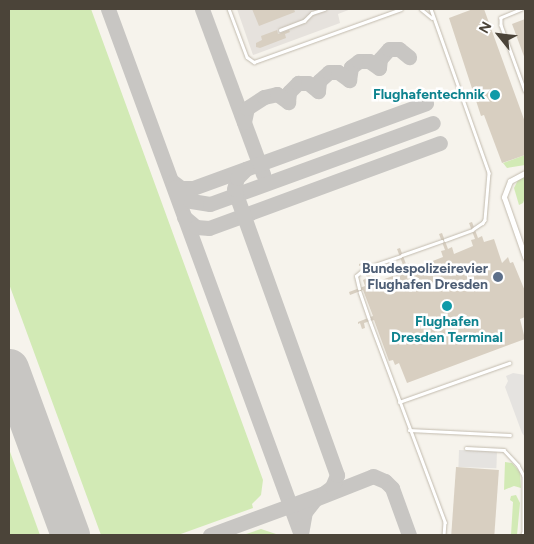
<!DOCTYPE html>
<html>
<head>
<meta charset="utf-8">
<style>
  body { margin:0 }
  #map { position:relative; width:534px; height:544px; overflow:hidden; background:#f6f3ec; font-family:Figtree,sans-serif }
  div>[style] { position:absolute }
  .industrial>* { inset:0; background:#e6e2dd }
  .green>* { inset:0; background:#d2eab5 }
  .parking>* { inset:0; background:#e5e3e0; transform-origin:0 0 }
  .taxiway>* { height:15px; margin:-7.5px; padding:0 7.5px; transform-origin:7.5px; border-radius:7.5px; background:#c8c6c3 }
  .runway>* { height:39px; margin:-19.5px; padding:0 19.5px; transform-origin:19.5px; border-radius:19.5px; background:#c8c6c3 }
  .building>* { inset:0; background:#d8cfc1; transform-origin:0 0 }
  .roads { filter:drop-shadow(0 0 1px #c2bbae) drop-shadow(0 0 1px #c2bbae) }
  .service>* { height:2.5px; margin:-1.25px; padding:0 1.25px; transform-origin:1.25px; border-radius:1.25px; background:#fff }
  .minor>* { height:5px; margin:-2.5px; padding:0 2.5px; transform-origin:2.5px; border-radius:2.5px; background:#fff }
  .dots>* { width:14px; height:14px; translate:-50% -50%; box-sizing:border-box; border:2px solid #fff; border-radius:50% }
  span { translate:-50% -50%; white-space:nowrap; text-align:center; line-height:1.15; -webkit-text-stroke:5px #fff; paint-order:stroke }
  .culture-label { font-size:14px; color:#0d838f; font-weight:700 }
  .right { translate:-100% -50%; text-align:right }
  .service-label { font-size:14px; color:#4e5e75; font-weight:700 }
  .frame { position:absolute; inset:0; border:10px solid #4b4439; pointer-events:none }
  .north { position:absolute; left:474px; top:10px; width:50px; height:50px; -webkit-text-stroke:4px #fff; paint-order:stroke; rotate:299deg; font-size:14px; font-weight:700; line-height:20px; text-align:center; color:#4b4439 }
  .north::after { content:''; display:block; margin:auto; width:18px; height:22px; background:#4b4439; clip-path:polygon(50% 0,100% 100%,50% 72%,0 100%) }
</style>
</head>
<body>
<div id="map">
  <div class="industrial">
    <div style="clip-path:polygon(237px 9px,351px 9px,338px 14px,340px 23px,253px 55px)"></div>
  </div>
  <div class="green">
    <div style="clip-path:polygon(9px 9px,91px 9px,263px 480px,261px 495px,252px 504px,253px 508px,178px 535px,101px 535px,9px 284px)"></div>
    <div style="clip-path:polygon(525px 155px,525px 165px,507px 168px,503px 163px)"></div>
    <div style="clip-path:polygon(525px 176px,525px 198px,523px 203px,519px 205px,514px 188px,518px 180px)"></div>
    <div style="clip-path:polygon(9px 449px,40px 535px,9px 535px)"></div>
    <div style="clip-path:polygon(505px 462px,512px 463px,520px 472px,521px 488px,514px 486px,504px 490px)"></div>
    <div style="clip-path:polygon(516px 495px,520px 503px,517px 535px,511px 535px,513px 502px,510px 500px,511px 496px)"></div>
    <div style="clip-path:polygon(261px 529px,279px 535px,243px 535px)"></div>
  </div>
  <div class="parking">
    <div style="clip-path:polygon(513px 373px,525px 375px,525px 437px,522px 433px,505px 387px,508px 381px,506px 376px)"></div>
    <div style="left:459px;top:450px;width:38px;height:17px;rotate:2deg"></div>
  </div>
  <div class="taxiway">
    <div style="left:108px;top:9px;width:560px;rotate:69.85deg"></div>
    <div style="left:202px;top:9px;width:176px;rotate:69.7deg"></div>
    <div style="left:379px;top:68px;width:9px;rotate:-84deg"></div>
    <div style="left:380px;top:59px;width:13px;rotate:-48deg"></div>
    <div style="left:389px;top:49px;width:10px"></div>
    <div style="left:399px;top:49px;width:13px;rotate:39deg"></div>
    <div style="left:349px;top:80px;width:13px;rotate:-81deg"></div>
    <div style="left:351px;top:67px;width:10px;rotate:-37deg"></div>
    <div style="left:359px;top:61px;width:10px"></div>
    <div style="left:369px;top:61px;width:12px;rotate:35deg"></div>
    <div style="left:318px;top:91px;width:10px;rotate:-84deg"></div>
    <div style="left:319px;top:81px;width:13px;rotate:-42deg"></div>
    <div style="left:329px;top:72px;width:9px"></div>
    <div style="left:338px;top:72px;width:14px;rotate:36deg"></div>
    <div style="left:288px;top:102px;width:10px;rotate:-84deg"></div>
    <div style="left:289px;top:92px;width:13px;rotate:-45deg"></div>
    <div style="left:298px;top:83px;width:10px"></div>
    <div style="left:308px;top:83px;width:13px;rotate:39deg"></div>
    <div style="left:244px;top:122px;width:14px;rotate:-78deg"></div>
    <div style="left:247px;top:108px;width:20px;rotate:-33deg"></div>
    <div style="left:264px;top:97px;width:13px;rotate:-13deg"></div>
    <div style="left:277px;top:94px;width:14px;rotate:36deg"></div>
    <div style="left:173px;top:182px;width:10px;rotate:37deg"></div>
    <div style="left:181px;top:188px;width:12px"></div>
    <div style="left:193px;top:188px;width:248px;rotate:-20deg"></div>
    <div style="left:175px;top:187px;width:21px;rotate:41deg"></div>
    <div style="left:191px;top:201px;width:19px;rotate:9deg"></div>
    <div style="left:210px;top:204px;width:237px;rotate:-20deg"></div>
    <div style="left:184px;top:217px;width:16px;rotate:40deg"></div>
    <div style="left:196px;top:227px;width:13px;rotate:4deg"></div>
    <div style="left:209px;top:228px;width:246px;rotate:-20.2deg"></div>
    <div style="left:301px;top:534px;width:22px;rotate:-80deg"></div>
    <div style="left:305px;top:512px;width:16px;rotate:-52deg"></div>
    <div style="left:315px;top:499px;width:62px;rotate:-21.6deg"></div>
    <div style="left:373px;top:476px;width:13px;rotate:23deg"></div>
    <div style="left:385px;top:481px;width:10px;rotate:45deg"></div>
    <div style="left:392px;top:488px;width:50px;rotate:70.1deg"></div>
    <div style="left:210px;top:535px;width:121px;rotate:-20.2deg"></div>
    <div style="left:324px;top:493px;width:10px;rotate:-37deg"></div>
    <div style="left:332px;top:487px;width:13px;rotate:-67deg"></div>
    <div style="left:337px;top:475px;width:298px;rotate:-109.8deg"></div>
    <div style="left:236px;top:195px;width:6px;rotate:-108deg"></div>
    <div style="left:234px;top:189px;width:11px;rotate:-75deg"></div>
    <div style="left:237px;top:178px;width:13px;rotate:-45deg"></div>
  </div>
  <div class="runway">
    <div style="left:9px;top:368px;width:178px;rotate:69.9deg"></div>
  </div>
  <div class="building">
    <div style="clip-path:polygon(252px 9px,294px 9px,295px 12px,259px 26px)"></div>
    <div style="clip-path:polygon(473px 9px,484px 9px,525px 122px,525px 155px,502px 163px,484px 115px,481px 116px,449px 18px)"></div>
    <div style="clip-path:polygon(525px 19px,525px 59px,512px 24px)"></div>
    <div style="clip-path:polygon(277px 30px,278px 34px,289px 30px,290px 32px,285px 34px,286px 38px,260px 48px,256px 47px,256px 43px,262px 40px,261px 36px)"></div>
    <div style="clip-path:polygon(472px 222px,478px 238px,482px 236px,484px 242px,494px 239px,502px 263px,508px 257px,510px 263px,513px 262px,525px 291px,525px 317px,520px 319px,525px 339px,407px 383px,399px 363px,395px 365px,393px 360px,389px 361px,374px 320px,364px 323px,365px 328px,362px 329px,360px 323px,358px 324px,358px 322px,373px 316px,363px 290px,350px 295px,349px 292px,365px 286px,363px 280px,367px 278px,362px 265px,359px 266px,359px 264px,364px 262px,370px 277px,374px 276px,376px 282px,401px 273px,399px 267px,403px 265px,397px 249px,400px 248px,406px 264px,409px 263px,412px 269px,443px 257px,441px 251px,445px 250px,439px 234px,442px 233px,448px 249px,452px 247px,454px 254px,473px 246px,471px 240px,475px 239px,469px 223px)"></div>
    <div style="left:456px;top:467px;width:43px;height:68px;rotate:4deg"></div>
  </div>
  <div class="roads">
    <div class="service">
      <div style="left:229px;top:9px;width:51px;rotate:69.4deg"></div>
      <div style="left:247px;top:57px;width:9px;rotate:36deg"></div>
      <div style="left:254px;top:62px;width:156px;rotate:-19.8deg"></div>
      <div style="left:421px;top:9px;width:14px;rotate:39deg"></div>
      <div style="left:431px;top:9px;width:174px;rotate:70.5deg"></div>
      <div style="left:489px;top:173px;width:47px;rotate:94.9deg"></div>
      <div style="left:485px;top:220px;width:4px;rotate:124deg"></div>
      <div style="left:483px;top:223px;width:11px;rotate:146deg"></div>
      <div style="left:522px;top:9px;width:23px;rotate:157deg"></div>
      <div style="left:501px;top:18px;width:7px;rotate:90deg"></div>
      <div style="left:501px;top:25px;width:70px;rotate:70deg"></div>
      <div style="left:280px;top:30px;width:26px;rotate:-21deg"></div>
      <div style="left:304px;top:21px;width:11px;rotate:-45deg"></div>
      <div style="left:312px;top:13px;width:13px;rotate:-18deg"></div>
      <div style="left:445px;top:240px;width:29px;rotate:-20deg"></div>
      <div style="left:402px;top:255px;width:42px;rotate:-19.3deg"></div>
      <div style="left:366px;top:268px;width:36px;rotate:-19deg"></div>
      <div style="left:359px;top:289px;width:13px;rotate:-103deg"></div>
      <div style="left:356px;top:276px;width:11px;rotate:-41deg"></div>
      <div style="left:360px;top:292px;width:28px;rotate:71deg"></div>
      <div style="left:370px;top:321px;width:215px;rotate:69.5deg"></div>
      <div style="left:445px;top:522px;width:13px;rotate:94deg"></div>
      <div style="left:399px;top:402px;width:117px;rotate:-19.5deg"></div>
      <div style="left:409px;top:430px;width:101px;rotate:2.8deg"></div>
      <div style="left:466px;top:448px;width:38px;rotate:3deg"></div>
      <div style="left:504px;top:450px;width:21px;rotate:47deg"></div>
      <div style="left:518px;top:465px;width:13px;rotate:61deg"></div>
      <div style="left:524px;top:476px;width:57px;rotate:90deg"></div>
    </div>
    <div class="minor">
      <div style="left:525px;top:173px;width:17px;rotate:152deg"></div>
      <div style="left:510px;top:181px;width:17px;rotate:111deg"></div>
      <div style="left:504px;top:197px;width:64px;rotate:70.7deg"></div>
      <div style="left:523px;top:535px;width:4px;rotate:-56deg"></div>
    </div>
  </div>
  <div class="dots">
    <div style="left:495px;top:95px;background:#0f9aa8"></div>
    <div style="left:498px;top:277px;background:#5c6f8a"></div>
    <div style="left:447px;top:306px;background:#0f9aa8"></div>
  </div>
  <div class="culture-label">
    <span class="right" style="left:485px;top:95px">Flughafentechnik</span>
    <span style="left:447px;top:330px">Flughafen<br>Dresden Terminal</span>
  </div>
  <div class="service-label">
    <span class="right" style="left:488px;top:277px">Bundespolizeirevier<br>Flughafen Dresden</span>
  </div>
  <div class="frame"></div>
  <div class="north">N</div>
</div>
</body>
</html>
